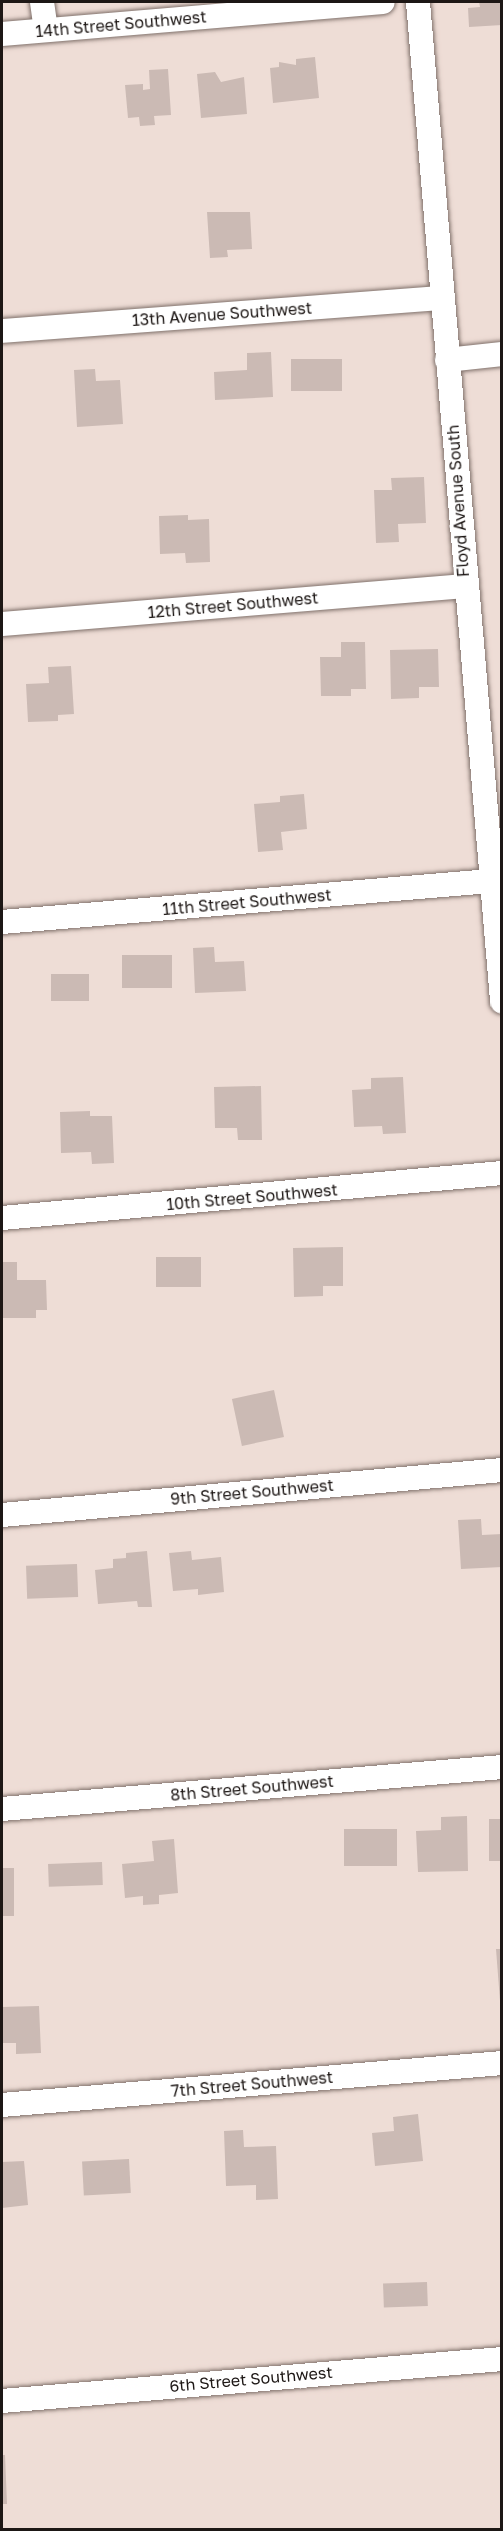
<!DOCTYPE html>
<html>
<head>
<meta charset="utf-8">
<style>
  body { margin:0 }
  #map { position:relative; width:503px; height:2531px; overflow:hidden; background:#eeddd6; font-family:"Golos Text",sans-serif }
  div>[style] { position:absolute }
  .building>* { inset:0; background:#cbbab4; transform-origin:0 0 }
  .roads { filter:drop-shadow(0 0 2px #80716b) drop-shadow(0 0 2px #80716b) }
  .minor>* { height:24px; margin:-12px; padding:0 12px; transform-origin:12px; border-radius:12px; background:#fff }
  span { translate:-50% -50%; white-space:nowrap; text-align:center; line-height:1.15; -webkit-text-stroke:6px #fff; paint-order:stroke }
  .street-label { font-size:16px; color:#1d1715 }
  .frame { position:absolute; inset:0; border:3px solid #1d1715; pointer-events:none }
</style>
</head>
<body>
<div id="map">
  <div class="building">
    <div style="clip-path:polygon(479px 2px,502px 2px,502px 25px,469px 27px,468px 8px,480px 7px)"></div>
    <div style="clip-path:polygon(315px 57px,319px 98px,273px 103px,270px 68px,279px 67px,279px 62px,296px 65px,296px 59px)"></div>
    <div style="clip-path:polygon(168px 69px,171px 115px,154px 116px,155px 125px,140px 126px,139px 117px,128px 118px,125px 85px,143px 84px,143px 90px,150px 89px,149px 70px)"></div>
    <div style="clip-path:polygon(215px 72px,221px 82px,244px 77px,247px 114px,201px 118px,197px 74px)"></div>
    <div style="clip-path:polygon(207px 212px,250px 212px,252px 249px,227px 250px,228px 257px,210px 258px)"></div>
    <div style="clip-path:polygon(271px 352px,273px 397px,215px 400px,214px 372px,247px 370px,247px 353px)"></div>
    <div style="left:342px;top:359px;width:32px;height:51px;rotate:90deg"></div>
    <div style="clip-path:polygon(95px 369px,96px 381px,120px 380px,123px 424px,77px 427px,74px 370px)"></div>
    <div style="clip-path:polygon(424px 477px,426px 523px,398px 524px,399px 542px,376px 543px,374px 490px,392px 490px,391px 478px)"></div>
    <div style="clip-path:polygon(188px 515px,188px 520px,209px 519px,210px 562px,186px 563px,185px 553px,160px 554px,159px 516px)"></div>
    <div style="clip-path:polygon(341px 642px,365px 642px,366px 689px,351px 689px,351px 696px,321px 696px,320px 657px,341px 657px)"></div>
    <div style="clip-path:polygon(438px 649px,439px 687px,419px 687px,419px 698px,391px 699px,390px 650px)"></div>
    <div style="clip-path:polygon(71px 666px,74px 714px,58px 715px,58px 721px,28px 722px,26px 684px,49px 683px,48px 667px)"></div>
    <div style="clip-path:polygon(304px 794px,307px 829px,281px 832px,283px 850px,258px 852px,254px 804px,280px 802px,280px 796px)"></div>
    <div style="clip-path:polygon(214px 947px,215px 962px,244px 961px,246px 991px,195px 993px,193px 948px)"></div>
    <div style="left:122px;top:955px;width:50px;height:33px"></div>
    <div style="left:51px;top:974px;width:38px;height:27px"></div>
    <div style="clip-path:polygon(403px 1077px,406px 1133px,383px 1134px,382px 1126px,354px 1127px,352px 1090px,371px 1089px,371px 1078px)"></div>
    <div style="clip-path:polygon(261px 1086px,262px 1140px,238px 1140px,237px 1128px,215px 1128px,214px 1087px)"></div>
    <div style="clip-path:polygon(90px 1111px,90px 1116px,112px 1116px,114px 1163px,92px 1164px,91px 1152px,61px 1153px,60px 1112px)"></div>
    <div style="clip-path:polygon(343px 1247px,343px 1286px,323px 1286px,323px 1296px,294px 1297px,293px 1248px)"></div>
    <div style="left:156px;top:1257px;width:45px;height:30px"></div>
    <div style="clip-path:polygon(2px 1262px,17px 1262px,17px 1280px,46px 1280px,47px 1310px,36px 1310px,36px 1318px,2px 1318px)"></div>
    <div style="left:274px;top:1390px;width:48px;height:43px;rotate:78deg"></div>
    <div style="clip-path:polygon(481px 1519px,482px 1535px,502px 1534px,502px 1567px,461px 1569px,458px 1520px)"></div>
    <div style="clip-path:polygon(147px 1551px,152px 1607px,138px 1607px,137px 1601px,98px 1604px,95px 1570px,113px 1568px,113px 1559px,126px 1558px,126px 1553px)"></div>
    <div style="clip-path:polygon(191px 1551px,192px 1560px,221px 1557px,224px 1592px,198px 1595px,198px 1589px,173px 1591px,169px 1553px)"></div>
    <div style="left:77px;top:1564px;width:33px;height:51px;rotate:88deg"></div>
    <div style="clip-path:polygon(467px 1816px,468px 1871px,418px 1872px,416px 1831px,441px 1830px,441px 1817px)"></div>
    <div style="left:489px;top:1819px;width:13px;height:42px"></div>
    <div style="left:344px;top:1829px;width:53px;height:37px"></div>
    <div style="clip-path:polygon(174px 1839px,178px 1893px,159px 1895px,159px 1904px,143px 1905px,143px 1896px,125px 1898px,122px 1864px,154px 1861px,152px 1841px)"></div>
    <div style="left:102px;top:1862px;width:23px;height:54px;rotate:88deg"></div>
    <div style="left:2px;top:1868px;width:12px;height:48px"></div>
    <div style="clip-path:polygon(496px 1949px,502px 1949px,502px 2001px,500px 2001px)"></div>
    <div style="clip-path:polygon(39px 2006px,41px 2053px,16px 2054px,16px 2043px,2px 2043px,2px 2007px)"></div>
    <div style="clip-path:polygon(418px 2114px,423px 2161px,375px 2166px,372px 2133px,394px 2131px,393px 2117px)"></div>
    <div style="clip-path:polygon(243px 2130px,244px 2147px,276px 2146px,278px 2199px,256px 2200px,256px 2185px,226px 2186px,224px 2131px)"></div>
    <div style="left:129px;top:2159px;width:34px;height:47px;rotate:87deg"></div>
    <div style="clip-path:polygon(24px 2161px,28px 2205px,2px 2208px,2px 2162px)"></div>
    <div style="left:427px;top:2282px;width:24px;height:44px;rotate:88deg"></div>
    <div style="clip-path:polygon(2px 2455px,5px 2455px,7px 2504px,2px 2504px)"></div>
  </div>
  <div class="roads">
    <div class="minor">
      <div style="left:42px;top:2px;width:28px;rotate:82deg"></div>
      <div style="left:418px;top:2px;width:1003px;rotate:85.19deg"></div>
      <div style="left:2px;top:34px;width:382px;rotate:-4.8deg"></div>
      <div style="left:2px;top:331px;width:441px;rotate:-4.3deg"></div>
      <div style="left:447px;top:360px;width:55px;rotate:-6.2deg"></div>
      <div style="left:2px;top:624px;width:465px;rotate:-4.7deg"></div>
      <div style="left:2px;top:922px;width:492px;rotate:-4.8deg"></div>
      <div style="left:2px;top:1218px;width:502px;rotate:-5.14deg"></div>
      <div style="left:2px;top:1515px;width:502px;rotate:-5.14deg"></div>
      <div style="left:2px;top:1809px;width:502px;rotate:-4.8deg"></div>
      <div style="left:2px;top:2105px;width:502px;rotate:-4.8deg"></div>
      <div style="left:2px;top:2401px;width:502px;rotate:-4.8deg"></div>
    </div>
  </div>
  <div class="street-label">
    <span style="left:121px;top:24px;rotate:-5deg">14th Street Southwest</span>
    <span style="left:222px;top:314px;rotate:-4deg">13th Avenue Southwest</span>
    <span style="left:458px;top:501px;rotate:-94deg">Floyd Avenue South</span>
    <span style="left:233px;top:605px;rotate:-5deg">12th Street Southwest</span>
    <span style="left:247px;top:902px;rotate:-5deg">11th Street Southwest</span>
    <span style="left:252px;top:1197px;rotate:-5deg">10th Street Southwest</span>
    <span style="left:252px;top:1492px;rotate:-5deg">9th Street Southwest</span>
    <span style="left:252px;top:1788px;rotate:-5deg">8th Street Southwest</span>
    <span style="left:252px;top:2084px;rotate:-5deg">7th Street Southwest</span>
    <span style="left:251px;top:2379px;rotate:-5deg">6th Street Southwest</span>
  </div>
  <div class="frame"></div>
</div>
</body>
</html>
